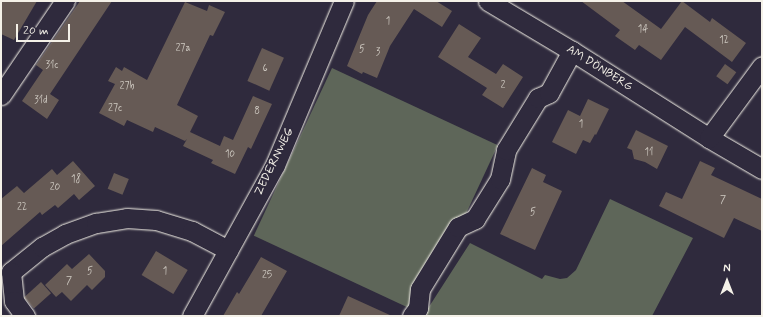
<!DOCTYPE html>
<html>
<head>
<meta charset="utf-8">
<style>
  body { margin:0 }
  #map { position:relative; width:763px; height:317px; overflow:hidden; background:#2f2a3d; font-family:Mynerve,sans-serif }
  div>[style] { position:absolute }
  .green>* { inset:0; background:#5e6659; transform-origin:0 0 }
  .building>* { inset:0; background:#665a55; transform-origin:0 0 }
  .roads { filter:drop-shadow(0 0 1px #f4f1e8) drop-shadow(0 0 1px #f4f1e8) }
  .minor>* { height:19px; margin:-9.5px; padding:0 9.5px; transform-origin:9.5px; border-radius:9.5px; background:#2f2a3d }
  span { translate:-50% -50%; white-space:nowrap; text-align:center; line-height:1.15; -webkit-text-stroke:3px #2f2a3d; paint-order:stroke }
  .number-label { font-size:10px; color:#d0cbc3 }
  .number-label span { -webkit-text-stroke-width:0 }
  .street-label { font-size:12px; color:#f4f1e8 }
  .frame { position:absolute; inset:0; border:2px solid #f4f1e8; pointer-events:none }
  .north { position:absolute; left:707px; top:261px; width:40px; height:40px; -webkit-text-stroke:3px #2f2a3d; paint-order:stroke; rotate:0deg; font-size:11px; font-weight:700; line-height:16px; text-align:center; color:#f4f1e8 }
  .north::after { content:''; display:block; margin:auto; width:14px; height:18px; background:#f4f1e8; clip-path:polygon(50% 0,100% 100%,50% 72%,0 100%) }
  .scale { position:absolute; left:16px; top:24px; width:54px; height:18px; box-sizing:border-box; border:2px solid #f4f1e8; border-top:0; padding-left:5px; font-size:12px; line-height:14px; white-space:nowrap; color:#f4f1e8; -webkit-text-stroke:3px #2f2a3d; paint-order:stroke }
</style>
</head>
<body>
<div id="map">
  <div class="green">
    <div style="left:332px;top:68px;width:183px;height:185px;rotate:25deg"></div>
    <div style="clip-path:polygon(610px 199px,693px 238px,652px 316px,429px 316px,425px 313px,470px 243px,542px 279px,545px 275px,560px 279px,567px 278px,576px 270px)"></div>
  </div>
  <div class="building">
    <div style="clip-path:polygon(1px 1px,37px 1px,14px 40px,1px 34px)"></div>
    <div style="clip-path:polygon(80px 1px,112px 1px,50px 94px,59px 100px,47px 119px,22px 101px,43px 70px,36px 65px)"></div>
    <div style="clip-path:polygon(377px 1px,436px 1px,452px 11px,442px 27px,414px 9px,390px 46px,377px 78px,363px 72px,362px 74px,347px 66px,368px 15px)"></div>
    <div style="clip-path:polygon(581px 1px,622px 1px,661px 29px,682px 1px,710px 22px,712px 18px,746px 43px,732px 62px,685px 27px,661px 60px,639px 45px,635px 50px,615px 36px,620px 30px)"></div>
    <div style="clip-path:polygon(185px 2px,207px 11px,209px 5px,225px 12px,213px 36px,210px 35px,177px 105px,198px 116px,190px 132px,220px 146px,224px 136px,233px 140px,253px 96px,272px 104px,251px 149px,248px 147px,235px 174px,211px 163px,213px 160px,183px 146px,187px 139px,185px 141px,155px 127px,153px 132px,127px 120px,124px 126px,99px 113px,115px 84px,108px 81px,116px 67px,122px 71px,124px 67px,147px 80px)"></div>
    <div style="clip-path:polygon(459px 24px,481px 38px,468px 57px,496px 74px,503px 64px,523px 77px,503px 108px,482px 95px,487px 88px,438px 57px)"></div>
    <div style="left:262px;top:48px;width:24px;height:36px;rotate:24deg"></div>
    <div style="left:725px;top:64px;width:14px;height:15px;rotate:36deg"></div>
    <div style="clip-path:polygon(588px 99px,609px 109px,596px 135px,595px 134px,590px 143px,583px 140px,576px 154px,552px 142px,568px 110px,580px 116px)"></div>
    <div style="clip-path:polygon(636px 130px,668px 146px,657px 169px,645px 162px,634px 159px,632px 150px,627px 148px)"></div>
    <div style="clip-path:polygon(73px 161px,95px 186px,79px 200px,74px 194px,58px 208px,55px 205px,42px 215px,40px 212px,1px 246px,1px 199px,17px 186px,24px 193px,52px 169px,57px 175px)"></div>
    <div style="clip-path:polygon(700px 161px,715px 168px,711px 175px,762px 199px,762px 231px,734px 218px,724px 238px,659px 206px,666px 192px,682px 199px)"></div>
    <div style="clip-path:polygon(532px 168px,546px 175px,543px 182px,562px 191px,535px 250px,500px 234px)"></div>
    <div style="left:114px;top:173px;width:16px;height:17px;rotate:22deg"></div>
    <div style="left:156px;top:251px;width:37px;height:28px;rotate:31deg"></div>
    <div style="clip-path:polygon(89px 254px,105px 271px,105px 277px,92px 290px,87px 285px,71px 301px,62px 292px,56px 297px,45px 285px,67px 264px,72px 269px)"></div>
    <div style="clip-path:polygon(261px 257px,287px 271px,261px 316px,223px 316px,237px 292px,239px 294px)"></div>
    <div style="left:41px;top:282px;width:15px;height:23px;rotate:48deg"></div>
    <div style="clip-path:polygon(348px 296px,392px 316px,339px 316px)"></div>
  </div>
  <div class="roads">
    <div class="minor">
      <div style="left:488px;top:1px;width:98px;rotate:30.8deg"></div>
      <div style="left:572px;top:51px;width:162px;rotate:32.4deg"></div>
      <div style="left:709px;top:138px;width:61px;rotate:30.3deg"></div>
      <div style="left:1px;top:95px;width:114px;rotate:-55.8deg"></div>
      <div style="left:709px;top:138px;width:89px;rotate:-53.6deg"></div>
      <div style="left:11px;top:272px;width:40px;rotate:-39deg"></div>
      <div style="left:42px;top:247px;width:26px;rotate:-29deg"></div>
      <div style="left:65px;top:234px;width:33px;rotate:-20deg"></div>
      <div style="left:96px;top:223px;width:31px;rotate:-9deg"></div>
      <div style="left:127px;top:218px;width:29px;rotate:4deg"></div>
      <div style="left:156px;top:220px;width:38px;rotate:17deg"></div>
      <div style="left:192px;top:231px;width:41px;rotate:27.8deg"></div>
      <div style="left:11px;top:272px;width:29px;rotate:84deg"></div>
      <div style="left:14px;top:301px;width:19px;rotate:54deg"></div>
      <div style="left:192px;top:316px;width:172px;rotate:-61.2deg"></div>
      <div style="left:275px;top:165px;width:178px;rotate:-67.2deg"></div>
      <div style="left:412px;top:316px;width:10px;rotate:-53deg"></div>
      <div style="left:418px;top:308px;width:19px;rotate:-84deg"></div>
      <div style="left:420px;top:289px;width:73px;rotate:-58.5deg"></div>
      <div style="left:458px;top:227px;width:19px;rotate:-25deg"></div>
      <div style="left:475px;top:219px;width:47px;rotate:-58deg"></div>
      <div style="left:500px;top:179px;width:30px;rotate:-78deg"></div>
      <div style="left:506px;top:150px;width:61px;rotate:-58.4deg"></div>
      <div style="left:538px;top:98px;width:12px;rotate:-24deg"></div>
      <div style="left:549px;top:93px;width:48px;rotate:-61.3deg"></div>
    </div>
  </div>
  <div class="number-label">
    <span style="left:388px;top:22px">1</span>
    <span style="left:643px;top:30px">14</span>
    <span style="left:724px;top:41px">12</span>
    <span style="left:183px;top:49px">27a</span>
    <span style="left:362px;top:50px">5</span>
    <span style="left:378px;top:53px">3</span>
    <span style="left:52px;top:66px">31c</span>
    <span style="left:265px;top:69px">6</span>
    <span style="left:503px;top:86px">2</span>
    <span style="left:127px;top:87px">27b</span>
    <span style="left:41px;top:101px">31d</span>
    <span style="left:115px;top:109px">27c</span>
    <span style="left:257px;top:112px">8</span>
    <span style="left:581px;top:125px">1</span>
    <span style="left:649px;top:153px">11</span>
    <span style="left:230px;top:155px">10</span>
    <span style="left:76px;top:180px">18</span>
    <span style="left:55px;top:188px">20</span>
    <span style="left:723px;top:201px">7</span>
    <span style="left:22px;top:208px">22</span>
    <span style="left:533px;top:213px">5</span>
    <span style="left:90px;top:272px">5</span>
    <span style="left:165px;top:272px">1</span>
    <span style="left:267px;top:276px">25</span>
    <span style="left:69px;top:282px">7</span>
  </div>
  <div class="street-label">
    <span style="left:599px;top:69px;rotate:32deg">AM DÖNBERG</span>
    <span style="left:275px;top:162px;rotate:-64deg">ZEDERNWEG</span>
  </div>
  <div class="frame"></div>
  <div class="north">N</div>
  <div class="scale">20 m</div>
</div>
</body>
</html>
